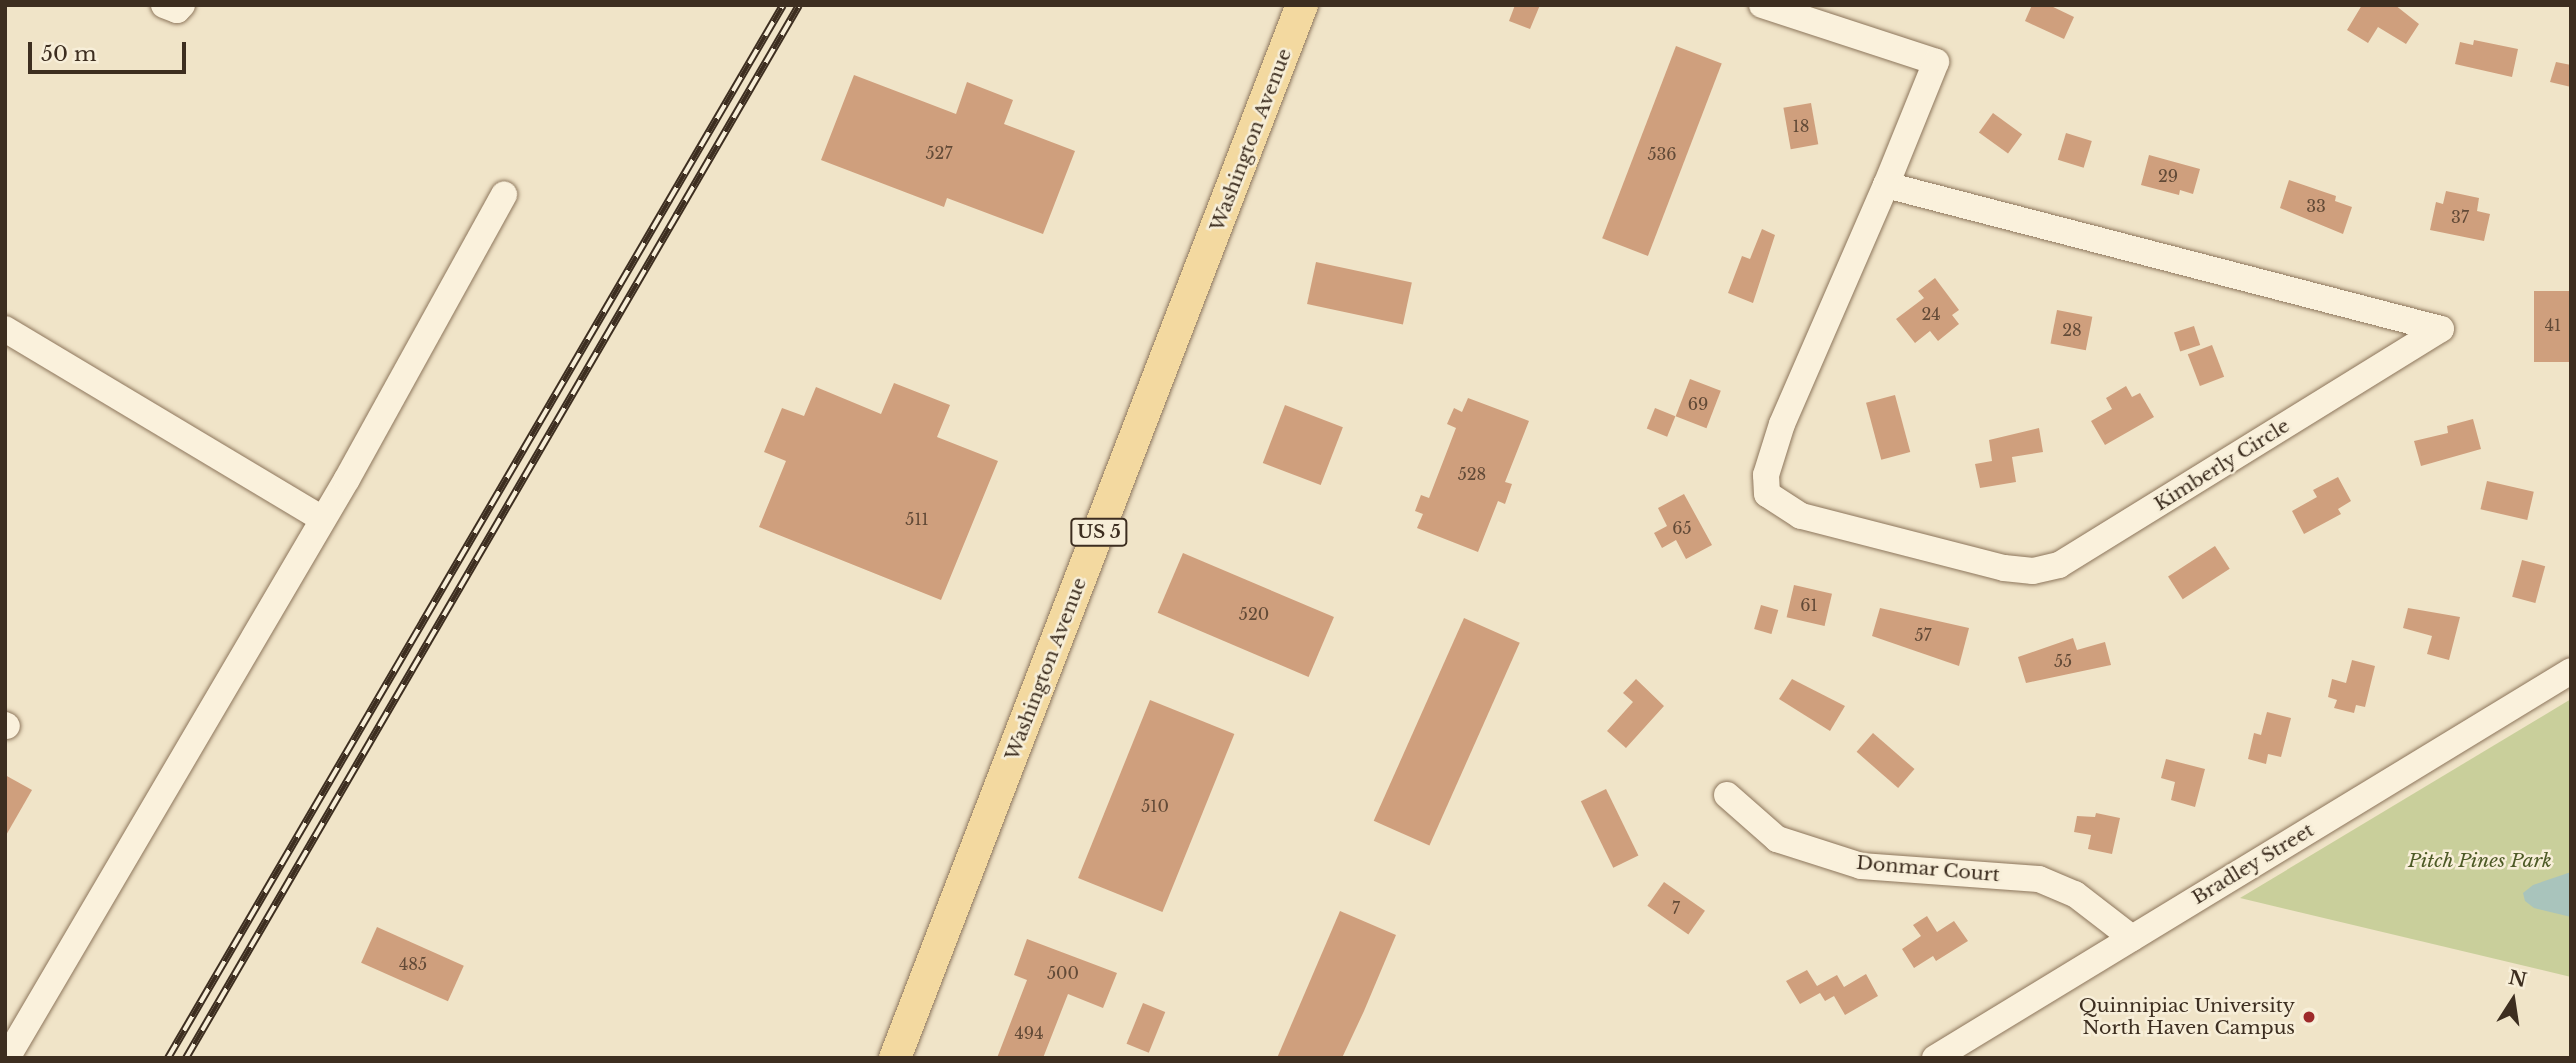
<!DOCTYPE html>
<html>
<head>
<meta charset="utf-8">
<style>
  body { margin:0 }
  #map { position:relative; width:2576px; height:1063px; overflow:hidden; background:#f0e4c8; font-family:"Libre Baskerville",serif }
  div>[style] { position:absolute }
  .green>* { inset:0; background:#c9cf9b }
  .water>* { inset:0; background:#a9c4bc }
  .building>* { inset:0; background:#cf9f7d; transform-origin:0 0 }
  .roads { filter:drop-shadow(0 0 2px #8d765c) drop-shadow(0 0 2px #8d765c) }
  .minor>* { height:26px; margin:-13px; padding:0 13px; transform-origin:13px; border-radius:13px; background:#faf1dc }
  .major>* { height:32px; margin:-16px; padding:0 16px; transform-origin:16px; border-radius:16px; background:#f3d9a0 }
  .rail>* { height:8px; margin-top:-4px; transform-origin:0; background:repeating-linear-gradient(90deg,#f7eed8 0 16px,#3d2e20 0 32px); box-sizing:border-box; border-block:2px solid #3d2e20 }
  .dots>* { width:19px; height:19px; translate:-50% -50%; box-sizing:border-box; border:4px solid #f7eed8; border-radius:50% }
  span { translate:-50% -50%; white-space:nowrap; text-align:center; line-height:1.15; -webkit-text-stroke:5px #f7eed8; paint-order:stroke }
  .number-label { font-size:16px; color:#624a37 }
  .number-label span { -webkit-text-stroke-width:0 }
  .shield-label span { padding:2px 5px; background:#f7eed8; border:2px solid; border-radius:5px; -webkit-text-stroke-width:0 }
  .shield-label { font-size:18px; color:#3d2e20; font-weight:700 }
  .street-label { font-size:19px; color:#3d2e20 }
  .park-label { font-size:19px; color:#4d5a26; font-style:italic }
  .poi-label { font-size:19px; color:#3d2e20 }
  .right { translate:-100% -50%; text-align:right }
  .frame { position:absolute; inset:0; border:7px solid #3d2e20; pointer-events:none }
  .north { position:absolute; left:2478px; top:965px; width:70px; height:70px; -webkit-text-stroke:5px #f7eed8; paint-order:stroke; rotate:12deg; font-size:19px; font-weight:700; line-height:28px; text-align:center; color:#3d2e20 }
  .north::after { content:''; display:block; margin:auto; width:24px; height:32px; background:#3d2e20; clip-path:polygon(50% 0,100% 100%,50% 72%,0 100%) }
  .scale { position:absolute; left:28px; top:42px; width:158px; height:32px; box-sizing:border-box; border:4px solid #3d2e20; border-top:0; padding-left:9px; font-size:21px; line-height:24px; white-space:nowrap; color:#3d2e20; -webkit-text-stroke:5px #f7eed8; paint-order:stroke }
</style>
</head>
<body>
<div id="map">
  <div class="green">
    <div style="clip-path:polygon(2571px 699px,2571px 977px,2240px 898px)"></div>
  </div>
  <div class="water">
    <div style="clip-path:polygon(2571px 872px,2571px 917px,2534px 908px,2525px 901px,2523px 893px,2533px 885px)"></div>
  </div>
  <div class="building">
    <div style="clip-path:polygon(1515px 5px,1540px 5px,1530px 29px,1509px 21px)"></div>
    <div style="clip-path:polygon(2032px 5px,2049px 5px,2074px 17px,2064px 39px,2025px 21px)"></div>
    <div style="clip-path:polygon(2362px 5px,2395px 5px,2419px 24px,2406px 44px,2378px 27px,2368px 43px,2347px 30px)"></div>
    <div style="clip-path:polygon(2474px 40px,2518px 49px,2512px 77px,2455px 64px,2460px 42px,2473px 45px)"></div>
    <div style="left:1676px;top:46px;width:49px;height:206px;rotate:21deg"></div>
    <div style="clip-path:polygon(2556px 62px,2571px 65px,2571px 87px,2550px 82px)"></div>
    <div style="clip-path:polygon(854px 75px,956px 114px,967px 82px,1013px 100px,1004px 124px,1075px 151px,1043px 234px,947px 198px,944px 207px,821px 160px)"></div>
    <div style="left:1811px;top:103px;width:42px;height:28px;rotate:80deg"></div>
    <div style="left:1993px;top:113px;width:36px;height:24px;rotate:36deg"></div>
    <div style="left:2066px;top:133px;width:27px;height:28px;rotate:17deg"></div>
    <div style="clip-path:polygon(2149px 155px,2200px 169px,2193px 194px,2180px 190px,2179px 195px,2141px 185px)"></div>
    <div style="clip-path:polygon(2289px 180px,2336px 196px,2335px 201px,2352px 207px,2343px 234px,2280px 208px)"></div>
    <div style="clip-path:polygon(2446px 191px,2479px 198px,2477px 211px,2490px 214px,2484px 241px,2430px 230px,2436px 202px,2443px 204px)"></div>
    <div style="clip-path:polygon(1762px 229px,1775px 235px,1753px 303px,1728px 293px,1742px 256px,1750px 259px)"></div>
    <div style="left:1316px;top:262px;width:98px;height:43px;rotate:12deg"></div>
    <div style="clip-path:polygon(1935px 278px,1959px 310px,1952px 315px,1959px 324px,1938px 341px,1930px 331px,1915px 343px,1896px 319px,1924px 298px,1918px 291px)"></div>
    <div style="left:2534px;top:291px;width:37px;height:71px"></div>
    <div style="left:2057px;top:310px;width:36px;height:34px;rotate:11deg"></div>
    <div style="left:2194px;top:326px;width:20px;height:21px;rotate:72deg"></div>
    <div style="left:2212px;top:345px;width:34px;height:26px;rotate:69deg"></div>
    <div style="left:1690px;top:379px;width:33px;height:40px;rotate:21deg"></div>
    <div style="clip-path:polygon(894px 383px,950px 405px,937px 437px,998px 461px,941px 600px,759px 527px,786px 461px,764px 452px,782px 408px,804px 416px,816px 387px,881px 414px)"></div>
    <div style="clip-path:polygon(2126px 386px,2132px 397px,2140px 393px,2154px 417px,2105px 445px,2091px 421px,2112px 409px,2106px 398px)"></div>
    <div style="left:1895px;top:395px;width:59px;height:30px;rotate:75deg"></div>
    <div style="clip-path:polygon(1468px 398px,1529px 421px,1505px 482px,1512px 484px,1505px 504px,1498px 501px,1478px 552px,1417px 528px,1423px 514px,1415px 511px,1421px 495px,1429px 498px,1456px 428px,1447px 424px,1454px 408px,1462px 412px)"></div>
    <div style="left:1285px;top:405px;width:62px;height:62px;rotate:21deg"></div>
    <div style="left:1655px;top:408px;width:22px;height:22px;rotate:22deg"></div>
    <div style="clip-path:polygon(2473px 419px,2481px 449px,2421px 466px,2414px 441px,2448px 433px,2447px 426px)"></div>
    <div style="clip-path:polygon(2039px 428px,2043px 452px,2012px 457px,2016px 482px,1980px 488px,1975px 464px,1992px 461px,1989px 440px)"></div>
    <div style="clip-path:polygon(2338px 477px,2351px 501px,2338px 509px,2341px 514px,2304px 534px,2292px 511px,2317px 497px,2313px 490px)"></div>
    <div style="left:2487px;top:481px;width:48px;height:29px;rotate:13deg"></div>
    <div style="clip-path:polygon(1684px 494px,1712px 545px,1686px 559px,1676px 540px,1662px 548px,1654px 533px,1667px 526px,1658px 508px)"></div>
    <div style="left:2215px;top:546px;width:27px;height:56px;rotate:57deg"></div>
    <div style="left:1183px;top:553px;width:164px;height:65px;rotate:23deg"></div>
    <div style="left:2522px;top:560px;width:24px;height:38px;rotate:15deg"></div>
    <div style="left:1794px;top:585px;width:39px;height:33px;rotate:13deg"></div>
    <div style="left:1761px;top:605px;width:18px;height:25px;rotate:16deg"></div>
    <div style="clip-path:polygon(1880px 608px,1969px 628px,1959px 666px,1872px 636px)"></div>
    <div style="clip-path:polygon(2408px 608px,2460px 617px,2449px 660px,2427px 654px,2432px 636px,2403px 628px)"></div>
    <div style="left:1464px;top:618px;width:61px;height:222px;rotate:24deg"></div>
    <div style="clip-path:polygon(2073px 638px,2077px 650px,2105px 642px,2111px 665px,2026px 683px,2018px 657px)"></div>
    <div style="clip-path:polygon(2352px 660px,2375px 666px,2365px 707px,2356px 705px,2354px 713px,2334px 708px,2337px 700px,2328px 697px,2332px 679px,2346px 683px)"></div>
    <div style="clip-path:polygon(1636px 679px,1664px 706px,1626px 748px,1607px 731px,1633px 702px,1623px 693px)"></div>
    <div style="clip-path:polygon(1792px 679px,1845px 706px,1830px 731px,1779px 699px)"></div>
    <div style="left:1150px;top:700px;width:91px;height:192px;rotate:22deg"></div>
    <div style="clip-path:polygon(2267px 712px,2291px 718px,2281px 757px,2268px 754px,2266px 764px,2248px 759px,2254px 733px,2261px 735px)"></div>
    <div style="left:1873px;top:733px;width:55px;height:25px;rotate:41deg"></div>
    <div style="clip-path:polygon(2166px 759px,2205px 769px,2195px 807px,2171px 800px,2175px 782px,2161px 778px)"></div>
    <div style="clip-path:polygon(5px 775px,32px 790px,5px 837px)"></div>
    <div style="left:1606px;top:789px;width:74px;height:28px;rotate:64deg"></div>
    <div style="clip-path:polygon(2096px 813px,2120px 818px,2112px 854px,2088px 849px,2091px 835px,2074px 832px,2077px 816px,2095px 817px)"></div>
    <div style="left:1664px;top:882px;width:50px;height:29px;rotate:35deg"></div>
    <div style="clip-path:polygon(1340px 911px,1396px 935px,1364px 1011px,1342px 1058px,1277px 1058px)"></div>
    <div style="clip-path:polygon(1927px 916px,1937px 932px,1954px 921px,1968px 941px,1936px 961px,1933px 956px,1914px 968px,1902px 949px,1921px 936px,1913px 925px)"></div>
    <div style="left:377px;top:927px;width:95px;height:39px;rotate:24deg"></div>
    <div style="clip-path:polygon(1027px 939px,1117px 973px,1103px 1008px,1068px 994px,1043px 1058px,997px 1058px,1027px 980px,1014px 975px)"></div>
    <div style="clip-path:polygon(1807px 970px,1817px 986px,1837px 975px,1844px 987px,1866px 974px,1878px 996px,1845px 1015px,1834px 996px,1825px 1001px,1820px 993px,1800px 1004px,1786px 981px)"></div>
    <div style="left:1143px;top:1003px;width:24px;height:44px;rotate:22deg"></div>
  </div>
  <div class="roads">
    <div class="minor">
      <div style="left:164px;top:5px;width:14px;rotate:21deg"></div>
      <div style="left:177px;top:10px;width:7px;rotate:-45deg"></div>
      <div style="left:1762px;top:5px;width:183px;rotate:18.1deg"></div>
      <div style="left:1936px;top:62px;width:133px;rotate:112.1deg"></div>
      <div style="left:1886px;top:185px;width:573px;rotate:14.55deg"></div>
      <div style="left:2441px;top:329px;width:449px;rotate:148.3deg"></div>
      <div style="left:2059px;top:565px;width:27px;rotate:167deg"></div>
      <div style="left:2033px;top:571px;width:29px;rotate:-174deg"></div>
      <div style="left:2004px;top:568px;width:210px;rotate:-165.6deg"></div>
      <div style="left:1801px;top:516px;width:40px;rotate:-147.1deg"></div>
      <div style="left:1767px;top:494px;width:19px;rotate:-93deg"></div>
      <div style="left:1766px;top:475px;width:53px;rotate:-72.6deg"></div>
      <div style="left:1782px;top:424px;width:261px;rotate:-66.5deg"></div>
      <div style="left:5px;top:329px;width:370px;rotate:30.9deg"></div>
      <div style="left:5px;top:725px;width:2px;rotate:27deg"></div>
      <div style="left:1727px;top:795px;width:67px;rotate:41.3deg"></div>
      <div style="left:1777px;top:839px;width:88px;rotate:17.8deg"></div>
      <div style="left:1861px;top:866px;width:178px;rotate:4.2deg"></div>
      <div style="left:2039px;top:879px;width:39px;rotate:23deg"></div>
      <div style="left:2075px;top:894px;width:72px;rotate:37.7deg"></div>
      <div style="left:7px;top:1058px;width:671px;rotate:-59.58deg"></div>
      <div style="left:347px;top:479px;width:325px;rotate:-61.1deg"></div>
      <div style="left:1935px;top:1058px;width:744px;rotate:-31.32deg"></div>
    </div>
    <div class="major">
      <div style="left:895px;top:1058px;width:1129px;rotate:-68.87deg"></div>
    </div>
  </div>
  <div class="rail">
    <div style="left:168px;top:1058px;width:1219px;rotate:-59.71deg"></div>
    <div style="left:186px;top:1058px;width:1218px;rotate:-59.79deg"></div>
  </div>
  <div class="dots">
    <div style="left:2309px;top:1017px;background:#9e2a2b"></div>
  </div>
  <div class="number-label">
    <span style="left:1801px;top:126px">18</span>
    <span style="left:939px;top:153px">527</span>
    <span style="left:1662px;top:154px">536</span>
    <span style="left:2168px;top:176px">29</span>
    <span style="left:2316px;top:206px">33</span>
    <span style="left:2460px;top:217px">37</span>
    <span style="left:1931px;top:314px">24</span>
    <span style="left:2553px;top:325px">41</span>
    <span style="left:2072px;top:330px">28</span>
    <span style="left:1698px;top:404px">69</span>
    <span style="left:1472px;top:474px">528</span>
    <span style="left:917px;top:519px">511</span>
    <span style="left:1682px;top:528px">65</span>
    <span style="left:1809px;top:605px">61</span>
    <span style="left:1254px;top:614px">520</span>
    <span style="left:1923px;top:635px">57</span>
    <span style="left:2063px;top:661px">55</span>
    <span style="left:1155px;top:806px">510</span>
    <span style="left:1676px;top:908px">7</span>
    <span style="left:413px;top:964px">485</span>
    <span style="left:1063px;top:973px">500</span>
    <span style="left:1029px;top:1033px">494</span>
  </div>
  <div class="shield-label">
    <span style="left:1099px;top:532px">US 5</span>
  </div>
  <div class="street-label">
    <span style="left:1251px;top:140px;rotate:-69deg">Washington Avenue</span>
    <span style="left:2222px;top:465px;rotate:-32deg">Kimberly Circle</span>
    <span style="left:1046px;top:669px;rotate:-69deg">Washington Avenue</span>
    <span style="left:2253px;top:864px;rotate:-31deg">Bradley Street</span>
    <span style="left:1928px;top:869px;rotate:5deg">Donmar Court</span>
  </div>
  <div class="park-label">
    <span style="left:2480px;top:861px">Pitch Pines Park</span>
  </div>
  <div class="poi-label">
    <span class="right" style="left:2295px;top:1017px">Quinnipiac University<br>North Haven Campus</span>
  </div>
  <div class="frame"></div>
  <div class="north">N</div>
  <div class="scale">50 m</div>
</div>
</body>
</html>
